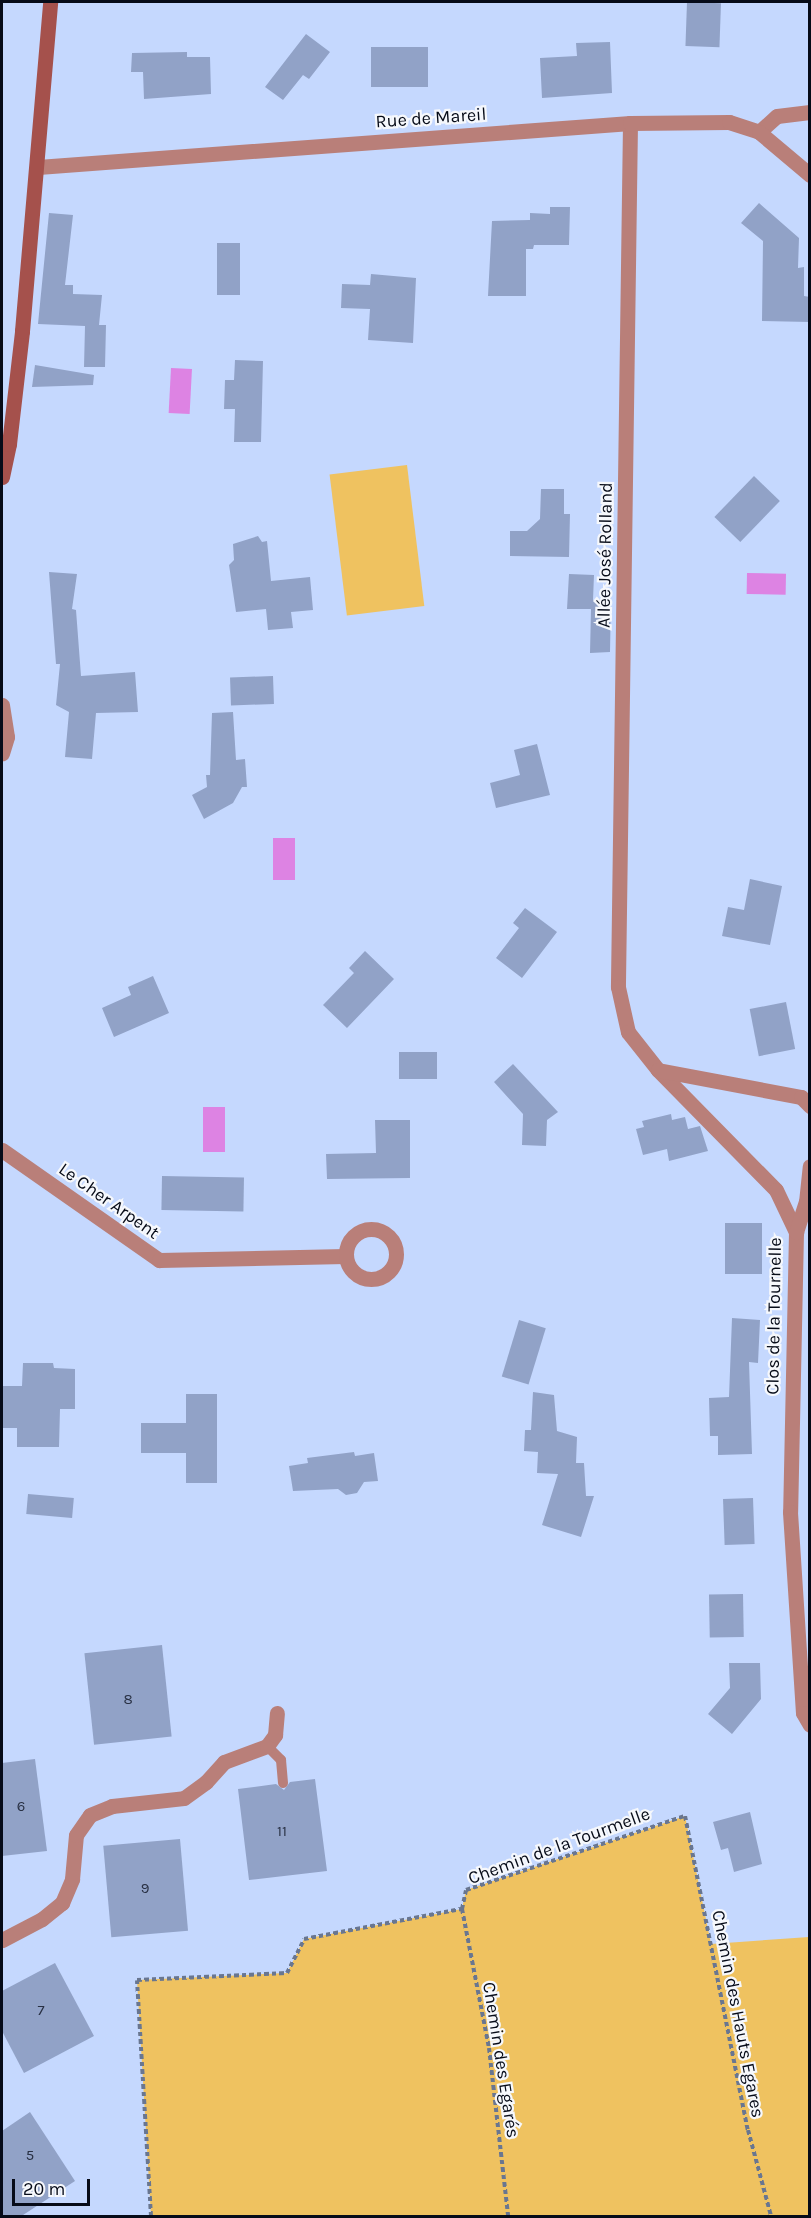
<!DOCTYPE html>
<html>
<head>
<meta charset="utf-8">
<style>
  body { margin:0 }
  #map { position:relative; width:811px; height:2218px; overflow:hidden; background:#c5d8fe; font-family:Karla,sans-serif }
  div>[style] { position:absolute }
  .green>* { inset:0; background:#efc260; transform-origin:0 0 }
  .water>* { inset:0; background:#dd83e3; transform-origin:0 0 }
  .building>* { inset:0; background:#91a2c7; transform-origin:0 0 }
  .path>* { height:4px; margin-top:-2px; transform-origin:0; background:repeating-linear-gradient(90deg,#697690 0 4.5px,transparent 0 7.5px) }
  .lane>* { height:10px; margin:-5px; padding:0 5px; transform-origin:5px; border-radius:5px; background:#b97f79 }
  .street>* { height:15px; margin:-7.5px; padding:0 7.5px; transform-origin:7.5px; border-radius:7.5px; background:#b97f79 }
  .street>.ring { margin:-7.5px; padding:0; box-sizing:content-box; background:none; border:15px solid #b97f79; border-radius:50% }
  .secondary>* { height:15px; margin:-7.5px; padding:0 7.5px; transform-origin:7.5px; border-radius:7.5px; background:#a5514c }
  span { translate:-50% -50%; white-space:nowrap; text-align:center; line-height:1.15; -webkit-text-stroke:4.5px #f6f8fc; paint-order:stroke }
  .number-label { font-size:15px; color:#293144 }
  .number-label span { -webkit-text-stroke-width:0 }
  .street-label { font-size:18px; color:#060b18 }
  .frame { position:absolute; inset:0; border:3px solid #060b18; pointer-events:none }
  .scale { position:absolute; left:12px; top:2179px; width:78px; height:27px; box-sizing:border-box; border:3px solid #060b18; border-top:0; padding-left:8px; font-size:18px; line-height:21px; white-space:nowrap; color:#060b18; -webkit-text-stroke:4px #f6f8fc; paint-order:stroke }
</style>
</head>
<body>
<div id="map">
  <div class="green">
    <div style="left:407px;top:465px;width:142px;height:78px;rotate:83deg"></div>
    <div style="clip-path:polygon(685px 1816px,711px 1944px,809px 1937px,809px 2216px,151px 2216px,137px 1980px,287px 1973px,304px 1939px,462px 1909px,466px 1890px)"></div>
  </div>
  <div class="water">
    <div style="left:171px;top:368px;width:21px;height:45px;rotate:3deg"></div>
    <div style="left:747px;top:573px;width:39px;height:21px;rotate:1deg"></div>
    <div style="left:273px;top:838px;width:22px;height:42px"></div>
    <div style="left:203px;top:1107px;width:22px;height:45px"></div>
  </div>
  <div class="building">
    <div style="left:687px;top:2px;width:34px;height:44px;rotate:2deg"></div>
    <div style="clip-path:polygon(306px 34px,330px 52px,309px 79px,303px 75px,283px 100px,265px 87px)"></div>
    <div style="clip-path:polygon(610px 42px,612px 93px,542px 98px,540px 58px,577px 56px,576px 43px)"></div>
    <div style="left:371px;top:47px;width:57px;height:40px"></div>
    <div style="clip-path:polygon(187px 52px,187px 57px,210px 57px,211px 94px,144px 99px,143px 72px,131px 72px,132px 53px)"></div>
    <div style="clip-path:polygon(759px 203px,799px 238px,798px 268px,804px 267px,804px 296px,810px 297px,810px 322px,762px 321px,763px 241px,741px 223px)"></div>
    <div style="clip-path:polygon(550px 207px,570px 207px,569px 245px,534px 245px,533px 249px,526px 249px,526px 296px,488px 296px,492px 221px,530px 220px,530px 213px,550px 214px)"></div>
    <div style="clip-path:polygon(49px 213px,73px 215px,65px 285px,73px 285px,73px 294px,102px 295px,99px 325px,106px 325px,105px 367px,84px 367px,85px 326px,38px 324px)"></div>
    <div style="left:217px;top:243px;width:23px;height:52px"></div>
    <div style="clip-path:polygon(371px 274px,416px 278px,413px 343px,368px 340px,370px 309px,341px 308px,342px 284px,370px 285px)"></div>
    <div style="clip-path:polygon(235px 360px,263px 361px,261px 442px,234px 442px,235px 409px,224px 409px,225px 380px,234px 380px)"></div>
    <div style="clip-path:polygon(35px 365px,94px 375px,93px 385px,32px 387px)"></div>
    <div style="left:754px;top:476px;width:36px;height:57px;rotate:44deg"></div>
    <div style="clip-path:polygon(541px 489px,564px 489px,564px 514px,570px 514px,569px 557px,510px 556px,510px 531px,527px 531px,540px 519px)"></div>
    <div style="clip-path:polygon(258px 536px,262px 542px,267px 541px,271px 581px,310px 577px,313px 610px,291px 612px,293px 628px,268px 630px,266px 609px,236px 612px,229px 565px,234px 560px,233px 544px)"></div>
    <div style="clip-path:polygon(49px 572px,77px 574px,72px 609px,76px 610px,81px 676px,135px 672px,138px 712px,96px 713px,92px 759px,65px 757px,69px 712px,56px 705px,60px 664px,56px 664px)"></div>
    <div style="clip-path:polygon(569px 574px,594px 575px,593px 600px,611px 598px,610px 652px,590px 653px,591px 609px,567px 609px)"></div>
    <div style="left:273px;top:676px;width:28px;height:43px;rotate:88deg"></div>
    <div style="clip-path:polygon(233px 712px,236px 760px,245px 759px,247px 787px,242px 787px,233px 803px,204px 819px,192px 795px,207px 787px,206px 775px,210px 775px,212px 713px)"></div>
    <div style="clip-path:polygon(537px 744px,550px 795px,496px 808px,490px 783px,520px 775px,514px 750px)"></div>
    <div style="clip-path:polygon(750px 879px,782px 886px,770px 945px,722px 936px,728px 907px,744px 910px)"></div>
    <div style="clip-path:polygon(525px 908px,557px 932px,522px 978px,496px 958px,519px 928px,513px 923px)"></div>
    <div style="clip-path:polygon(365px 951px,394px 979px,347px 1028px,323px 1005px,354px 973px,349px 968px)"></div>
    <div style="clip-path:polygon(153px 976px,169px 1013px,114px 1037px,102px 1008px,131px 995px,128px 987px)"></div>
    <div style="left:786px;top:1002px;width:48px;height:37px;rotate:79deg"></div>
    <div style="left:437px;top:1052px;width:27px;height:38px;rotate:90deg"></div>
    <div style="clip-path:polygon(513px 1064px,558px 1112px,547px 1120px,546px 1146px,522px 1145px,523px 1114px,494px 1082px)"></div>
    <div style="clip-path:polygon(671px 1114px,672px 1120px,685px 1117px,688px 1129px,700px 1126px,708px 1151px,669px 1161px,667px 1149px,643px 1155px,636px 1129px,644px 1127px,642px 1121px)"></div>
    <div style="clip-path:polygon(375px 1120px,410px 1120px,410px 1178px,327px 1179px,326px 1154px,376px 1153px)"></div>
    <div style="left:162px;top:1176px;width:82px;height:34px;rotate:1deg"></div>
    <div style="left:725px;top:1223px;width:37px;height:51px"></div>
    <div style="clip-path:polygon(732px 1318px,760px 1320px,758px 1363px,749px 1362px,752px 1454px,718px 1455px,718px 1436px,710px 1436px,709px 1398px,729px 1397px)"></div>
    <div style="left:519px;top:1320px;width:28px;height:59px;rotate:17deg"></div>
    <div style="clip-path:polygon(23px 1363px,53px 1363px,54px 1368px,75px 1369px,75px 1409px,60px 1409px,59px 1447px,17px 1447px,17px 1428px,2px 1428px,2px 1386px,22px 1386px)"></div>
    <div style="clip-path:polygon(533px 1392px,554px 1395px,557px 1431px,577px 1437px,576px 1463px,584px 1463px,586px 1496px,594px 1496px,581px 1537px,542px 1525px,558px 1474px,537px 1473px,538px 1452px,524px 1451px,525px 1430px,531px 1430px)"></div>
    <div style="clip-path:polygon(186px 1394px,217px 1394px,217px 1483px,186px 1483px,186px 1453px,141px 1453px,141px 1423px,186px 1423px)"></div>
    <div style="clip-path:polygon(354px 1452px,355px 1456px,374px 1453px,378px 1481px,364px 1482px,357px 1493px,346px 1495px,338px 1489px,293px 1491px,289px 1466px,308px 1463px,307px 1458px)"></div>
    <div style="left:28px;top:1494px;width:46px;height:20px;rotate:5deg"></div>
    <div style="left:753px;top:1498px;width:46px;height:30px;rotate:88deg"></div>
    <div style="left:743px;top:1594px;width:43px;height:34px;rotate:89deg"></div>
    <div style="left:162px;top:1645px;width:92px;height:78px;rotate:84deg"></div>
    <div style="clip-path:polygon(729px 1663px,760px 1663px,761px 1699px,732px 1734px,708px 1714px,730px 1688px)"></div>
    <div style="clip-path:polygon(35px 1759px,47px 1851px,2px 1856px,2px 1763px)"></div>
    <div style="clip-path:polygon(315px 1779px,327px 1871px,249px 1880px,238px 1789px,276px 1784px,284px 1790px,290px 1782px)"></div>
    <div style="clip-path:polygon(750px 1812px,762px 1864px,734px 1872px,728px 1848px,721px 1850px,713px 1822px)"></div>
    <div style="left:180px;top:1839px;width:92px;height:77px;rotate:85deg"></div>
    <div style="clip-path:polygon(55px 1963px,94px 2036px,24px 2073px,2px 2031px,2px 1991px)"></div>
    <div style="clip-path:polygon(30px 2112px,75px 2181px,20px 2217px,2px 2217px,2px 2131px)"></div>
  </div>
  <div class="path">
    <div style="left:462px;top:1909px;width:142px;rotate:79deg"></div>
    <div style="left:489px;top:2048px;width:169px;rotate:83.5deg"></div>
    <div style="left:151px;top:2216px;width:236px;rotate:-93.4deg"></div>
    <div style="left:137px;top:1980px;width:150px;rotate:-2.7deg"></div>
    <div style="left:287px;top:1973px;width:38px;rotate:-63deg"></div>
    <div style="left:304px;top:1939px;width:161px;rotate:-10.8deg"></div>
    <div style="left:462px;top:1909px;width:19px;rotate:-78deg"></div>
    <div style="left:466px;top:1890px;width:231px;rotate:-18.7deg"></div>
    <div style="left:685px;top:1816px;width:320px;rotate:78.7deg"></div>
    <div style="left:748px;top:2130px;width:89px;rotate:75deg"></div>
  </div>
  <div class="lane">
    <div style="left:267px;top:1746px;width:20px;rotate:45deg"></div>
    <div style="left:281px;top:1760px;width:23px;rotate:85deg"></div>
  </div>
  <div class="street">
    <div style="left:630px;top:123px;width:864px;rotate:90.8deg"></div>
    <div style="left:618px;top:987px;width:46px;rotate:77.5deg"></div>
    <div style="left:628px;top:1032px;width:48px;rotate:51.7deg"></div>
    <div style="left:658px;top:1070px;width:168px;rotate:45.5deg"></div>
    <div style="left:776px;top:1190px;width:47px;rotate:64.5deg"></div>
    <div style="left:796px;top:1232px;width:280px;rotate:91.2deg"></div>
    <div style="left:790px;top:1512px;width:201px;rotate:86.3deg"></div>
    <div style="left:803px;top:1713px;width:14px;rotate:60deg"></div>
    <div style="left:759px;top:132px;width:24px;rotate:-42deg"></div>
    <div style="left:777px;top:116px;width:33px;rotate:-7deg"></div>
    <div style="left:38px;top:167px;width:594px;rotate:-4.25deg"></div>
    <div style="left:630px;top:123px;width:99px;rotate:-0.6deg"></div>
    <div style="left:729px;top:122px;width:32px;rotate:18deg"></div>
    <div style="left:759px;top:132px;width:67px;rotate:40.1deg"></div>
    <div style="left:2px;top:705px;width:32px;rotate:81deg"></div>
    <div style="left:7px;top:737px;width:17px;rotate:107deg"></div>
    <div style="left:658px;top:1070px;width:146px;rotate:10.7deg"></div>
    <div style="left:801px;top:1097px;width:13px;rotate:45deg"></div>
    <div style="left:2px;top:1150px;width:192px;rotate:35deg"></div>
    <div style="left:159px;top:1260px;width:186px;rotate:-1.2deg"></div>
    <div class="ring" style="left:346px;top:1229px;width:35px;height:35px"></div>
    <div style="left:796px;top:1232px;width:32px;rotate:-72deg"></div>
    <div style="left:806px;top:1202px;width:36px;rotate:-84deg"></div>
    <div style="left:2px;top:1940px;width:45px;rotate:-27.7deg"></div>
    <div style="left:42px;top:1919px;width:26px;rotate:-39deg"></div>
    <div style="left:62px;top:1903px;width:26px;rotate:-67deg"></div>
    <div style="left:72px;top:1879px;width:44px;rotate:-84.8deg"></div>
    <div style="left:76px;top:1835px;width:24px;rotate:-55deg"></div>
    <div style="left:90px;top:1815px;width:24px;rotate:-22deg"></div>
    <div style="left:112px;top:1806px;width:72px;rotate:-6.3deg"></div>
    <div style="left:184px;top:1798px;width:27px;rotate:-36deg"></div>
    <div style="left:206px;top:1782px;width:27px;rotate:-48deg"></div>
    <div style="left:224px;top:1762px;width:46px;rotate:-20.4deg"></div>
    <div style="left:267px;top:1746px;width:14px;rotate:-54deg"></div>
    <div style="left:275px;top:1735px;width:22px;rotate:-85deg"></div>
  </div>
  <div class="secondary">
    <div style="left:2px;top:477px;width:34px;rotate:-78deg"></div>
    <div style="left:9px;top:444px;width:114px;rotate:-83.4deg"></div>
    <div style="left:22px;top:331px;width:330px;rotate:-85.1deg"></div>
  </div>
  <div class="number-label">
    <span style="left:128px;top:1700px">8</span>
    <span style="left:21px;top:1807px">6</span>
    <span style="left:282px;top:1832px">11</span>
    <span style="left:145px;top:1889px">9</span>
    <span style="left:41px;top:2011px">7</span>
    <span style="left:30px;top:2156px">5</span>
  </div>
  <div class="street-label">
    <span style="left:431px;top:118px;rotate:-4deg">Rue de Mareil</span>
    <span style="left:605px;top:555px;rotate:-89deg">Allée José Rolland</span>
    <span style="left:109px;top:1201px;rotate:35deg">Le Cher Arpent</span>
    <span style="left:774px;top:1316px;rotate:-89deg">Clos de la Tournelle</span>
    <span style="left:559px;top:1846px;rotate:-20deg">Chemin de la Tourmelle</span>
    <span style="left:738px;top:2014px;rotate:79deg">Chemin des Hauts Egares</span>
    <span style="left:501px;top:2060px;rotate:81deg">Chemin des Egarés</span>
  </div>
  <div class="frame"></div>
  <div class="scale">20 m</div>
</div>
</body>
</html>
